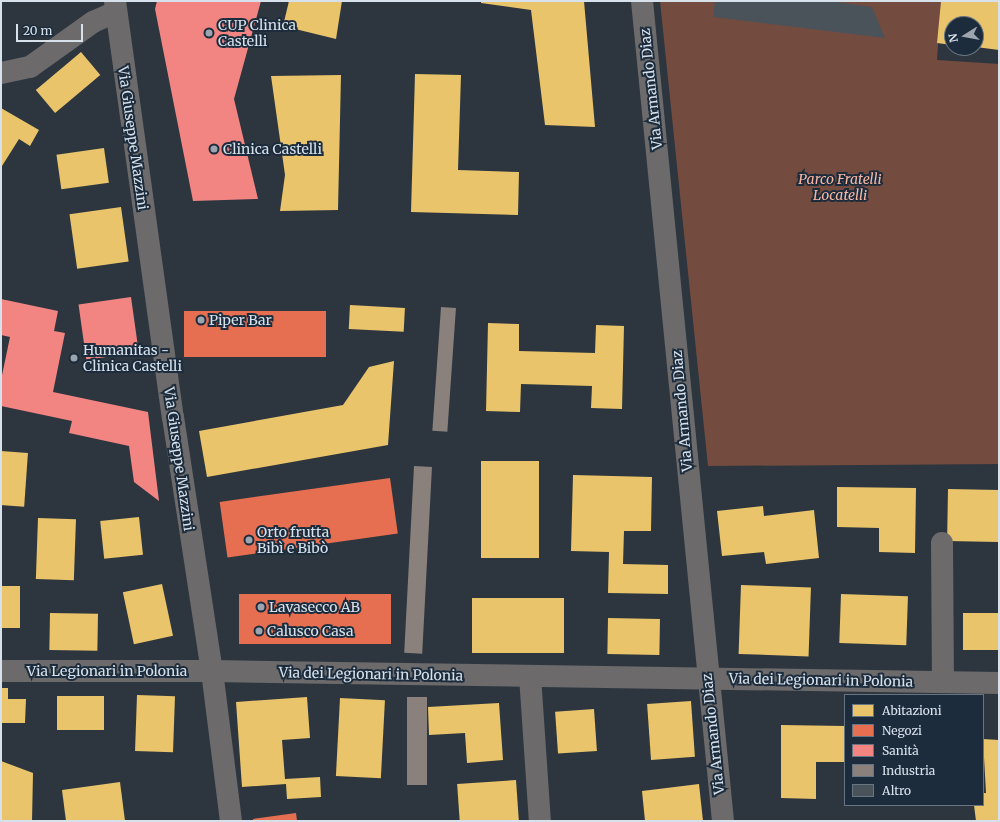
<!DOCTYPE html>
<html>
<head>
<meta charset="utf-8">
<style>
  body { margin:0 }
  #map { position:relative; width:1000px; height:822px; overflow:hidden; background:#2d363f; font-family:Merriweather,serif }
  div>[style] { position:absolute }
  .green>* { inset:0; background:#744b3f }
  .homes>* { inset:0; background:#e9c46a; transform-origin:0 0 }
  .shops>* { inset:0; background:#e76f51; transform-origin:0 0 }
  .health>* { inset:0; background:#f28482; transform-origin:0 0 }
  .industry>* { inset:0; background:#8a817c; transform-origin:0 0 }
  .building>* { inset:0; background:#4b535a }
  .minor>* { height:22px; margin:-11px; padding:0 11px; transform-origin:11px; border-radius:11px; background:#6c6a6a }
  .dots>* { width:11px; height:11px; translate:-50% -50%; box-sizing:border-box; border:2px solid #1c2c3c; border-radius:50% }
  span { translate:-50% -50%; white-space:nowrap; text-align:center; line-height:1.15; -webkit-text-stroke:4px #1c2c3c; paint-order:stroke }
  .poi-label { font-size:14px; color:#d7e1eb }
  .left { translate:0 -50%; text-align:left }
  .street-label { font-size:14px; color:#d7e1eb }
  .park-label { font-size:14px; color:#fab8a3; font-style:italic }
  .frame { position:absolute; inset:0; border:2px solid #d7e1eb; pointer-events:none }
  .legend { position:absolute; left:844px; top:694px; width:140px; height:112px; box-sizing:border-box; background:#1c2c3c; border:1px solid #677482; margin:0; padding:5px 7px; list-style:none; font-size:12px; color:#d7e1eb }
  .legend li { display:flex; align-items:center; gap:8px; height:20px }
  .legend b { width:20px; border:1px solid #677482 }
  .north { position:absolute; left:944px; top:16px; width:40px; height:40px; box-sizing:border-box; background:#1c2c3c; border:1px solid #677482; border-radius:50%; rotate:259deg; font-size:11px; font-weight:700; line-height:16px; text-align:center; color:#d7e1eb }
  .north::after { content:''; display:block; margin:auto; width:14px; height:18px; background:#9ca5af; clip-path:polygon(50% 0,100% 100%,50% 72%,0 100%) }
  .scale { position:absolute; left:16px; top:24px; width:67px; height:18px; box-sizing:border-box; border:2px solid #d7e1eb; border-top:0; padding-left:5px; font-size:12px; line-height:14px; white-space:nowrap; color:#d7e1eb; -webkit-text-stroke:3px #1c2c3c; paint-order:stroke }
</style>
</head>
<body>
<div id="map">
  <div class="green">
    <div style="clip-path:polygon(660px 1px,941px 1px,937px 60px,999px 64px,999px 464px,708px 466px)"></div>
  </div>
  <div class="homes">
    <div style="clip-path:polygon(289px 1px,342px 1px,336px 39px,283px 26px)"></div>
    <div style="clip-path:polygon(481px 1px,584px 1px,595px 127px,545px 125px,531px 10px,481px 3px)"></div>
    <div style="clip-path:polygon(941px 1px,999px 1px,999px 50px,976px 47px,976px 24px,952px 24px,952px 45px,937px 43px)"></div>
    <div style="left:81px;top:52px;width:30px;height:59px;rotate:50deg"></div>
    <div style="clip-path:polygon(415px 74px,461px 75px,458px 170px,519px 172px,518px 215px,411px 212px)"></div>
    <div style="clip-path:polygon(341px 75px,338px 210px,280px 211px,285px 175px,271px 76px)"></div>
    <div style="clip-path:polygon(1px 108px,39px 130px,30px 146px,19px 139px,2px 166px)"></div>
    <div style="left:104px;top:148px;width:35px;height:48px;rotate:82deg"></div>
    <div style="left:121px;top:207px;width:55px;height:52px;rotate:82deg"></div>
    <div style="left:350px;top:305px;width:55px;height:24px;rotate:3deg"></div>
    <div style="clip-path:polygon(488px 323px,519px 324px,519px 351px,595px 353px,596px 325px,624px 326px,622px 409px,591px 408px,592px 386px,521px 384px,520px 412px,486px 411px)"></div>
    <div style="clip-path:polygon(394px 361px,388px 445px,207px 477px,199px 431px,343px 405px,369px 367px)"></div>
    <div style="left:1px;top:451px;width:27px;height:54px;rotate:4deg"></div>
    <div style="left:481px;top:461px;width:58px;height:97px"></div>
    <div style="clip-path:polygon(573px 475px,652px 477px,651px 531px,624px 531px,623px 564px,668px 565px,668px 594px,608px 593px,609px 552px,571px 551px)"></div>
    <div style="clip-path:polygon(837px 487px,916px 488px,915px 553px,879px 552px,879px 528px,837px 527px)"></div>
    <div style="left:948px;top:489px;width:51px;height:52px;rotate:1deg"></div>
    <div style="clip-path:polygon(763px 506px,764px 516px,814px 510px,819px 558px,766px 564px,764px 552px,722px 556px,717px 511px)"></div>
    <div style="left:139px;top:517px;width:38px;height:39px;rotate:84deg"></div>
    <div style="left:38px;top:518px;width:38px;height:61px;rotate:2deg"></div>
    <div style="left:162px;top:584px;width:53px;height:40px;rotate:78deg"></div>
    <div style="left:741px;top:585px;width:70px;height:69px;rotate:2deg"></div>
    <div style="left:1px;top:586px;width:19px;height:42px"></div>
    <div style="left:841px;top:594px;width:67px;height:49px;rotate:2deg"></div>
    <div style="left:564px;top:598px;width:55px;height:92px;rotate:90deg"></div>
    <div style="left:50px;top:613px;width:48px;height:37px;rotate:1deg"></div>
    <div style="left:963px;top:613px;width:36px;height:37px"></div>
    <div style="left:608px;top:618px;width:52px;height:36px;rotate:1deg"></div>
    <div style="clip-path:polygon(1px 688px,8px 688px,8px 699px,26px 699px,25px 723px,1px 723px)"></div>
    <div style="left:137px;top:695px;width:38px;height:56px;rotate:2deg"></div>
    <div style="left:57px;top:696px;width:47px;height:34px"></div>
    <div style="clip-path:polygon(307px 697px,310px 738px,282px 740px,285px 779px,320px 777px,321px 797px,287px 799px,286px 784px,242px 787px,236px 702px)"></div>
    <div style="left:340px;top:698px;width:45px;height:78px;rotate:3deg"></div>
    <div style="left:691px;top:701px;width:56px;height:44px;rotate:86deg"></div>
    <div style="clip-path:polygon(499px 703px,503px 760px,467px 763px,465px 733px,429px 735px,428px 707px)"></div>
    <div style="left:594px;top:709px;width:42px;height:39px;rotate:86deg"></div>
    <div style="clip-path:polygon(781px 725px,845px 726px,845px 762px,816px 762px,816px 799px,781px 798px)"></div>
    <div style="clip-path:polygon(983px 739px,999px 740px,999px 821px,976px 821px,974px 805px,983px 805px,983px 793px,986px 793px)"></div>
    <div style="clip-path:polygon(1px 761px,33px 773px,32px 821px,1px 821px)"></div>
    <div style="left:516px;top:780px;width:41px;height:59px;rotate:86deg"></div>
    <div style="clip-path:polygon(120px 782px,125px 821px,66px 821px,62px 790px)"></div>
    <div style="clip-path:polygon(699px 784px,703px 821px,645px 821px,642px 791px)"></div>
  </div>
  <div class="shops">
    <div style="left:184px;top:311px;width:142px;height:46px"></div>
    <div style="left:390px;top:478px;width:56px;height:172px;rotate:82deg"></div>
    <div style="left:239px;top:594px;width:152px;height:50px"></div>
    <div style="clip-path:polygon(296px 813px,297px 821px,253px 821px,253px 819px)"></div>
  </div>
  <div class="health">
    <div style="clip-path:polygon(157px 1px,261px 1px,234px 99px,258px 199px,193px 201px,155px 9px)"></div>
    <div style="left:131px;top:297px;width:56px;height:53px;rotate:82deg"></div>
    <div style="clip-path:polygon(1px 299px,58px 311px,54px 331px,65px 333px,53px 392px,148px 412px,159px 501px,134px 482px,129px 446px,69px 433px,72px 421px,1px 406px,1px 380px,10px 337px,1px 335px)"></div>
  </div>
  <div class="industry">
    <div style="left:441px;top:307px;width:15px;height:124px;rotate:4deg"></div>
    <div style="left:414px;top:466px;width:18px;height:187px;rotate:3deg"></div>
    <div style="left:407px;top:697px;width:20px;height:88px"></div>
  </div>
  <div class="building">
    <div style="clip-path:polygon(715px 1px,830px 1px,872px 7px,885px 38px,713px 17px)"></div>
  </div>
  <div class="minor">
    <div style="left:115px;top:1px;width:420px;rotate:82.1deg"></div>
    <div style="left:173px;top:417px;width:257px;rotate:81.3deg"></div>
    <div style="left:212px;top:671px;width:151px;rotate:82.8deg"></div>
    <div style="left:642px;top:1px;width:824px;rotate:84.36deg"></div>
    <div style="left:1px;top:73px;width:30px;rotate:-12deg"></div>
    <div style="left:30px;top:67px;width:77px;rotate:-35.5deg"></div>
    <div style="left:93px;top:22px;width:24px;rotate:-24deg"></div>
    <div style="left:942px;top:543px;width:139px;rotate:89.6deg"></div>
    <div style="left:1px;top:671px;width:211px"></div>
    <div style="left:212px;top:671px;width:787px;rotate:0.87deg"></div>
    <div style="left:530px;top:676px;width:145px;rotate:86.1deg"></div>
  </div>
  <div class="dots">
    <div style="left:209px;top:33px;background:#9ca5af"></div>
    <div style="left:214px;top:149px;background:#9ca5af"></div>
    <div style="left:201px;top:320px;background:#9ca5af"></div>
    <div style="left:74px;top:358px;background:#9ca5af"></div>
    <div style="left:249px;top:540px;background:#9ca5af"></div>
    <div style="left:261px;top:607px;background:#9ca5af"></div>
    <div style="left:259px;top:631px;background:#9ca5af"></div>
  </div>
  <div class="poi-label">
    <span class="left" style="left:218px;top:33px">CUP Clinica<br>Castelli</span>
    <span class="left" style="left:223px;top:149px">Clinica Castelli</span>
    <span class="left" style="left:209px;top:320px">Piper Bar</span>
    <span class="left" style="left:83px;top:358px">Humanitas -<br>Clinica Castelli</span>
    <span class="left" style="left:257px;top:540px">Orto frutta<br>Bibì e Bibò</span>
    <span class="left" style="left:269px;top:607px">Lavasecco AB</span>
    <span class="left" style="left:267px;top:631px">Calusco Casa</span>
  </div>
  <div class="street-label">
    <span style="left:651px;top:89px;rotate:-96deg">Via Armando Diaz</span>
    <span style="left:133px;top:138px;rotate:82deg">Via Giuseppe Mazzini</span>
    <span style="left:682px;top:411px;rotate:-95deg">Via Armando Diaz</span>
    <span style="left:179px;top:459px;rotate:82deg">Via Giuseppe Mazzini</span>
    <span style="left:107px;top:671px">Via Legionari in Polonia</span>
    <span style="left:371px;top:674px;rotate:1deg">Via dei Legionari in Polonia</span>
    <span style="left:821px;top:680px;rotate:1deg">Via dei Legionari in Polonia</span>
    <span style="left:713px;top:734px;rotate:-96deg">Via Armando Diaz</span>
  </div>
  <div class="park-label">
    <span style="left:840px;top:187px">Parco Fratelli<br>Locatelli</span>
  </div>
  <div class="frame"></div>
  <ul class="legend">
  <li><b style="height:11px;background:#e9c46a"></b>Abitazioni</li>
  <li><b style="height:11px;background:#e76f51"></b>Negozi</li>
  <li><b style="height:11px;background:#f28482"></b>Sanità</li>
  <li><b style="height:11px;background:#8a817c"></b>Industria</li>
  <li><b style="height:11px;background:#4b535a"></b>Altro</li>
  </ul>
  <div class="north">N</div>
  <div class="scale">20 m</div>
</div>
</body>
</html>
